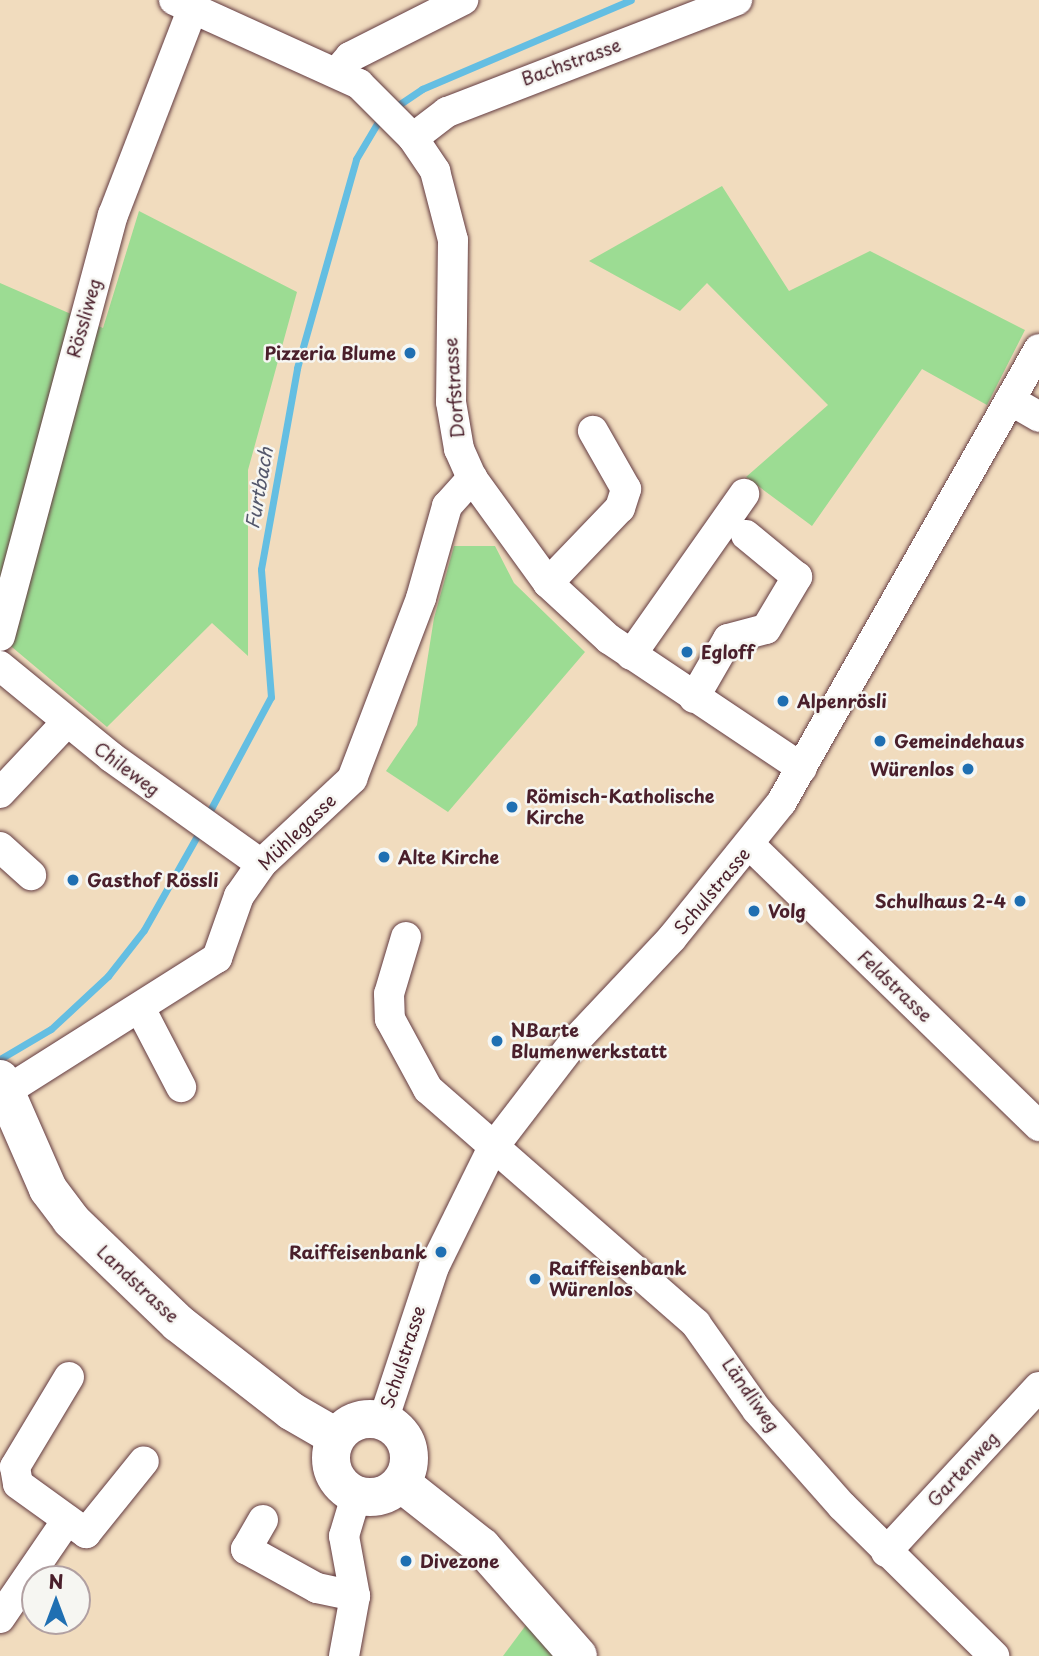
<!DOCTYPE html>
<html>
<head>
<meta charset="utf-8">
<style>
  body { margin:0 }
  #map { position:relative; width:1039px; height:1656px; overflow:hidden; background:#f1dcbe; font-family:"Playpen Sans",sans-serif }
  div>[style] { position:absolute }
  .green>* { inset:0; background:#9cdc93 }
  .stream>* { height:7px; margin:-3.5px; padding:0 3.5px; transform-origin:3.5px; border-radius:3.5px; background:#64bee2 }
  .roads { filter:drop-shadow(0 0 2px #633b41) drop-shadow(0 0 2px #633b41) }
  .minor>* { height:30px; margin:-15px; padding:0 15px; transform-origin:15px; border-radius:15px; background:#fff }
  .major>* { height:38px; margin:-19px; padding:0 19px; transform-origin:19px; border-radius:19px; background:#fff }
  .major>.ring { margin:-19px; padding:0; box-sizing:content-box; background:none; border:38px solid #fff; border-radius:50% }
  .dots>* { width:19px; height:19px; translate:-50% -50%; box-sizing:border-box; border:4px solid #f6f6f2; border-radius:50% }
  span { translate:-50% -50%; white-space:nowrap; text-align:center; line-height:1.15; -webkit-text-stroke:5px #f6f6f2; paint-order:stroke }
  .street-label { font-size:18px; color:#4a1f2b }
  .poi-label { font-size:18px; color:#4a1f2b; font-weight:700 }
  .right { translate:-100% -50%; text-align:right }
  .left { translate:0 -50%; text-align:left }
  .water-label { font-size:19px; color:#53576b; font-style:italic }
  .north { position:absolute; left:21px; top:1565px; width:70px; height:70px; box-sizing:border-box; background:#f6f6f2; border:2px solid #b1a0a2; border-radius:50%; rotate:0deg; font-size:19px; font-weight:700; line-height:28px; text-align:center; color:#4a1f2b }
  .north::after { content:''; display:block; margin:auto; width:24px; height:32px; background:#1f6fb2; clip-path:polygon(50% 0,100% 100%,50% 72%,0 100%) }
</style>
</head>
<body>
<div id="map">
  <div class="green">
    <div style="clip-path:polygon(722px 186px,789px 291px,870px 251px,1025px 330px,987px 405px,922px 369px,812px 526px,746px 477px,828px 405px,707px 283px,680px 311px,589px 261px)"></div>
    <div style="clip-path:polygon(139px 211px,297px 292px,248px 470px,248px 656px,212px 623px,107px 727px,0 637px,0 283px,103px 328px)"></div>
    <div style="clip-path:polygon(454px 546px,495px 546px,514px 583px,585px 652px,448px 812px,386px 771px,417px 725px,434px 618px)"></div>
    <div style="clip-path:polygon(529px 1621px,558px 1656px,503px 1656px)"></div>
  </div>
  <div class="stream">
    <div style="left:394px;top:108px;width:34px;rotate:-34deg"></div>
    <div style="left:422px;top:89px;width:227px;rotate:-23.1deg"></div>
    <div style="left:206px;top:818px;width:137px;rotate:-61.8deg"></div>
    <div style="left:271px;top:697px;width:128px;rotate:-94.5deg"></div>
    <div style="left:261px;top:569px;width:204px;rotate:-79.8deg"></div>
    <div style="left:297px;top:368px;width:217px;rotate:-74.2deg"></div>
    <div style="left:356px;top:159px;width:49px;rotate:-59.2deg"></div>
    <div style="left:0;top:1059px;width:59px;rotate:-30.5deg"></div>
    <div style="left:51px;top:1029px;width:78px;rotate:-42.9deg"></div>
    <div style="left:108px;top:976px;width:58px;rotate:-52deg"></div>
    <div style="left:144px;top:930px;width:116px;rotate:-60.6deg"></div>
  </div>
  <div class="roads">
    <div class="minor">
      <div style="left:174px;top:0;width:203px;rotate:24.4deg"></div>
      <div style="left:359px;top:84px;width:76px;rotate:45deg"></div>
      <div style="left:413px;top:138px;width:40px;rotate:56deg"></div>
      <div style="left:435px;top:171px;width:71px;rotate:75.4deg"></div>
      <div style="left:453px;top:240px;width:162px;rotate:90.7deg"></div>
      <div style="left:451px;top:402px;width:48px;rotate:80.3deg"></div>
      <div style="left:459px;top:449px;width:32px;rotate:66deg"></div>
      <div style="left:472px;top:478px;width:130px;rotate:54.1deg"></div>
      <div style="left:548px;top:583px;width:83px;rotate:42.6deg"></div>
      <div style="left:609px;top:639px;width:232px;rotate:33.8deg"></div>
      <div style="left:337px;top:72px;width:20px;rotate:-49deg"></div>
      <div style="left:350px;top:57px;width:127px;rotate:-26.8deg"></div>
      <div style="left:413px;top:138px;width:43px;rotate:-37.4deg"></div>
      <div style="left:447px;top:112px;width:311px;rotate:-21.1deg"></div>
      <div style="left:1010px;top:400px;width:34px;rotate:30deg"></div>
      <div style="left:548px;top:583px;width:104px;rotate:-46.2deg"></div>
      <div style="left:620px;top:508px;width:20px;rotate:-72deg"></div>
      <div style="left:626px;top:489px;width:67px;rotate:-119.6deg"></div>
      <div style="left:0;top:636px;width:436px;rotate:-75deg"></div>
      <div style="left:113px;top:215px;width:222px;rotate:-68.9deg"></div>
      <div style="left:631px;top:655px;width:197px;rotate:-54.9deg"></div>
      <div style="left:0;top:666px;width:144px;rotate:39.3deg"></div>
      <div style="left:111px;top:757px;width:184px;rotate:35.5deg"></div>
      <div style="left:694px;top:698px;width:68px;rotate:-60deg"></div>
      <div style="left:728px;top:639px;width:39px;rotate:-15deg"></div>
      <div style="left:766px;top:629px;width:61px;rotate:-59.2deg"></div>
      <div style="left:797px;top:577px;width:66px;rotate:-140.5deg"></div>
      <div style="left:0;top:793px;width:96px;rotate:-46.7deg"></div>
      <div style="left:751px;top:846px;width:402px;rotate:44.2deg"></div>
      <div style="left:0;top:847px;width:42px;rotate:42.1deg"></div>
      <div style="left:406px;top:937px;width:59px;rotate:106.6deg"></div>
      <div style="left:389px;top:994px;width:25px;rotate:88deg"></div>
      <div style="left:390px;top:1019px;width:80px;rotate:61.5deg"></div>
      <div style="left:428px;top:1089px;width:356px;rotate:41.2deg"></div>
      <div style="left:696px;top:1324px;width:105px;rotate:54.7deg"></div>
      <div style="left:757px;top:1410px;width:128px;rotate:48.5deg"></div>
      <div style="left:842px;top:1506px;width:214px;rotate:44.6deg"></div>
      <div style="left:141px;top:1010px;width:87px;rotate:62.5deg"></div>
      <div style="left:0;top:1095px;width:257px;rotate:-32.3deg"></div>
      <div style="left:217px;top:958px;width:66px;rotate:-70.5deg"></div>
      <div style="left:239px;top:896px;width:39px;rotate:-55deg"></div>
      <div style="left:261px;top:864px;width:125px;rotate:-43deg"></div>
      <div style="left:352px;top:779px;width:194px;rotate:-69.1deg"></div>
      <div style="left:421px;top:598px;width:96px;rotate:-74.2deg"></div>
      <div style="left:447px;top:506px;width:38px;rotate:-48deg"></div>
      <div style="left:69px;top:1377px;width:105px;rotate:121deg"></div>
      <div style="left:15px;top:1467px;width:17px;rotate:80deg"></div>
      <div style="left:18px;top:1484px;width:84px;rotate:35.8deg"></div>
      <div style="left:86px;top:1533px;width:92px;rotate:-51.1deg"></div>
      <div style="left:383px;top:1421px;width:162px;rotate:-71.7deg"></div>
      <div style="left:434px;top:1267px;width:131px;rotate:-63.8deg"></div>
      <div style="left:492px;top:1149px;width:136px;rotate:-52.5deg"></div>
      <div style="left:575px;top:1041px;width:141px;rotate:-46.7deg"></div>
      <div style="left:672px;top:938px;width:174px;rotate:-51.1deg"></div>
      <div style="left:781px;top:803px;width:522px;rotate:-60.39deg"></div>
      <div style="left:263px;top:1520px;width:34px;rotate:120deg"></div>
      <div style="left:246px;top:1549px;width:81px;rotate:28.8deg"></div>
      <div style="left:317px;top:1588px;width:39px;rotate:12deg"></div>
      <div style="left:886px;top:1552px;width:225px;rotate:-47.2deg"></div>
      <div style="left:0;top:1618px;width:119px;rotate:-55.6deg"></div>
      <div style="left:344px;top:1656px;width:61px;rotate:-79.6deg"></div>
      <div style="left:355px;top:1596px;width:61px;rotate:-100.4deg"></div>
      <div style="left:344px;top:1536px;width:42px;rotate:-73.3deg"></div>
    </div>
    <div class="major">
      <div style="left:0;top:1079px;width:120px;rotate:66.4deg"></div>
      <div style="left:48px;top:1189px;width:39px;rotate:53deg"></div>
      <div style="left:71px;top:1220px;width:149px;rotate:43.9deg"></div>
      <div style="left:178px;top:1323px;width:143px;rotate:37.9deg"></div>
      <div style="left:291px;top:1411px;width:52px;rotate:30deg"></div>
      <div class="ring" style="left:331px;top:1419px;width:40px;height:40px"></div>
      <div style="left:401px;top:1483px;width:103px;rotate:38.3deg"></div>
      <div style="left:482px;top:1547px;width:145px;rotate:48.6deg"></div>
    </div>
  </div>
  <div class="dots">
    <div style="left:410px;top:353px;background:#1f6fb2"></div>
    <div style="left:687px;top:652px;background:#1f6fb2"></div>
    <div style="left:783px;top:701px;background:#1f6fb2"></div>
    <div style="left:880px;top:741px;background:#1f6fb2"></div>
    <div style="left:968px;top:769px;background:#1f6fb2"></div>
    <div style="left:512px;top:807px;background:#1f6fb2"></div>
    <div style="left:384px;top:857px;background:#1f6fb2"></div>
    <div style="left:73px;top:880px;background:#1f6fb2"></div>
    <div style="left:1020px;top:901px;background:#1f6fb2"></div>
    <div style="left:754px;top:911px;background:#1f6fb2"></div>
    <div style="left:497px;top:1041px;background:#1f6fb2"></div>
    <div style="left:441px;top:1252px;background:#1f6fb2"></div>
    <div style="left:535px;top:1279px;background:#1f6fb2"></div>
    <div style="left:406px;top:1561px;background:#1f6fb2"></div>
  </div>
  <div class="street-label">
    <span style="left:571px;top:62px;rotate:-20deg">Bachstrasse</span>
    <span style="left:84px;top:318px;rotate:-74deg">Rössliweg</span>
    <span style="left:454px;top:388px;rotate:-94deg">Dorfstrasse</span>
    <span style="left:127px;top:769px;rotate:37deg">Chileweg</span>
    <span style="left:297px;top:832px;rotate:-44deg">Mühlegasse</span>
    <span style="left:712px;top:891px;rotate:-50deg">Schulstrasse</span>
    <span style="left:895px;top:986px;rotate:44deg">Feldstrasse</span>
    <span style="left:138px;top:1284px;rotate:43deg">Landstrasse</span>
    <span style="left:403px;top:1357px;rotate:-72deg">Schulstrasse</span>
    <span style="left:751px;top:1395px;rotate:55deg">Ländliweg</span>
    <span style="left:963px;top:1469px;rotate:-47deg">Gartenweg</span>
  </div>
  <div class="poi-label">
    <span class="right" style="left:396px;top:353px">Pizzeria Blume</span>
    <span class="left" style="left:701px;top:652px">Egloff</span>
    <span class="left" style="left:797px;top:701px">Alpenrösli</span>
    <span class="left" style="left:894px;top:741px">Gemeindehaus</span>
    <span class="right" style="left:954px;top:769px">Würenlos</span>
    <span class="left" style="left:526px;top:807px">Römisch-Katholische<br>Kirche</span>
    <span class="left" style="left:398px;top:857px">Alte Kirche</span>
    <span class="left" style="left:87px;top:880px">Gasthof Rössli</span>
    <span class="right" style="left:1006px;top:901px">Schulhaus 2-4</span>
    <span class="left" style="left:768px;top:911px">Volg</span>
    <span class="left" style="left:511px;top:1041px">NBarte<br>Blumenwerkstatt</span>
    <span class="right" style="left:427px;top:1252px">Raiffeisenbank</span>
    <span class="left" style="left:549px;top:1279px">Raiffeisenbank<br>Würenlos</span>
    <span class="left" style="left:420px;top:1561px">Divezone</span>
  </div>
  <div class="water-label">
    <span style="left:259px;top:488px;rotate:-80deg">Furtbach</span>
  </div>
  <div class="north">N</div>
</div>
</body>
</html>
